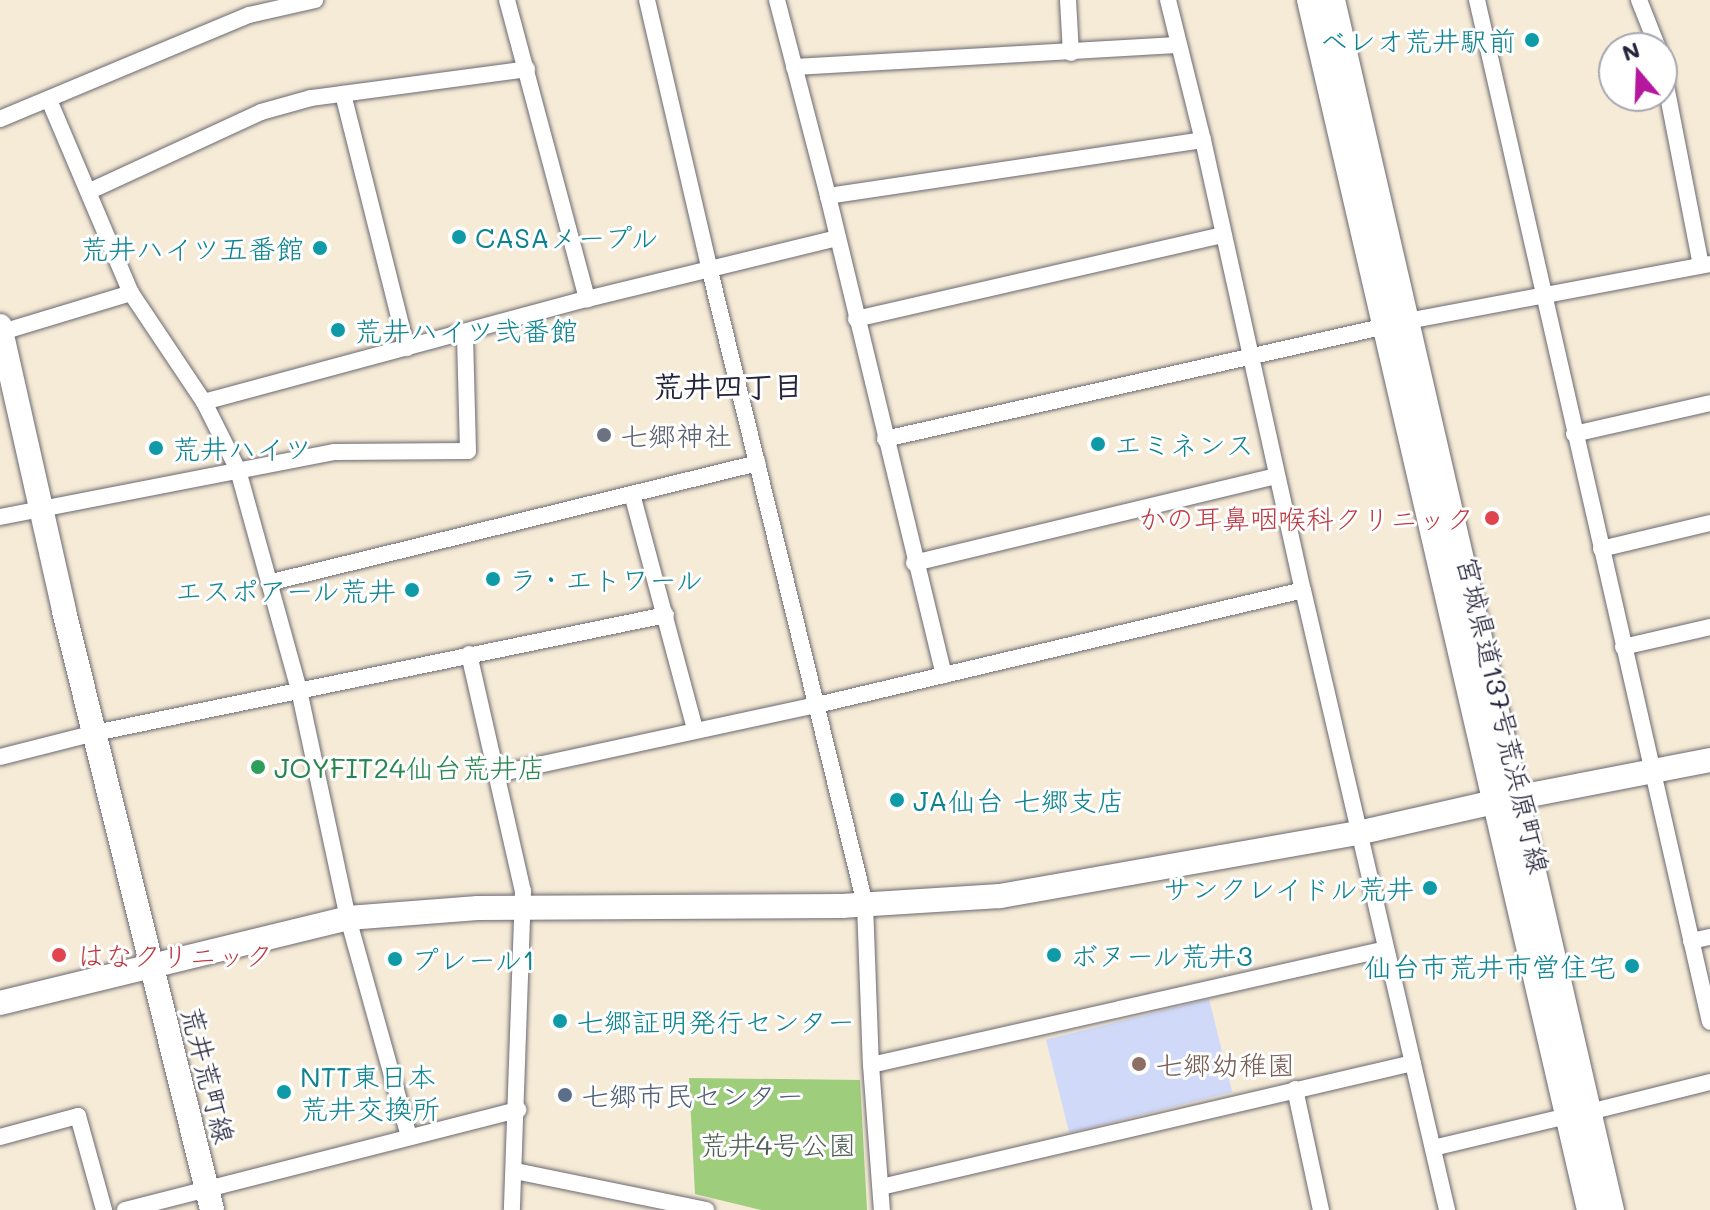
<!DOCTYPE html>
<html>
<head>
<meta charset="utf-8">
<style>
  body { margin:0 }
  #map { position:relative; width:1710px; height:1210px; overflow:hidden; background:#f5ebd6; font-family:Mali,"Klee One",sans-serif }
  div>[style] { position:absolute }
  .built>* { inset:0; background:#d1d9f9; transform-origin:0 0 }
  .green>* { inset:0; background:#9ece7c }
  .roads { filter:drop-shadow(0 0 2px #6c6871) drop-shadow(0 0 2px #6c6871) }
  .street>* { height:16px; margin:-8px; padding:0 8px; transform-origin:8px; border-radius:8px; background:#fff }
  .secondary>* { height:24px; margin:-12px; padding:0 12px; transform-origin:12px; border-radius:12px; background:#fff }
  .dots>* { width:22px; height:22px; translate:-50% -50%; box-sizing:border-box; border:4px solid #fff; border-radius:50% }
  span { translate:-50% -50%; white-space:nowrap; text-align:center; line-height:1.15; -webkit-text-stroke:6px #fff; paint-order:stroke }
  .culture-label { font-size:28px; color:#0d838f }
  .right { translate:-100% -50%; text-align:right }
  .left { translate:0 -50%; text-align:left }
  .worship-label { font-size:28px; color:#5b616d }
  .health-label { font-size:28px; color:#be3a42 }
  .street-label { font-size:28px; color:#22223b }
  .leisure-label { font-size:28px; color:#27864d }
  .education-label { font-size:28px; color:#785e54 }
  .service-label { font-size:28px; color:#4e5e75 }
  .park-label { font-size:28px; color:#4d5e52 }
  .neighbourhood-label { font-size:30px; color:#22223b; font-weight:700 }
  .north { position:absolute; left:1598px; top:32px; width:80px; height:80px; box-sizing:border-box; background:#fff; border:2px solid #a7a7b1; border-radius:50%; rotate:341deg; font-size:22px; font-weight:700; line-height:32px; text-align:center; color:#22223b }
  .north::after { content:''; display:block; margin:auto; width:28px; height:36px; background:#b5179e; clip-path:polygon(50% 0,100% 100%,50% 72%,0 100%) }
</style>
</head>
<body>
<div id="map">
  <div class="built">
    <div style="left:1209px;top:999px;width:96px;height:168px;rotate:76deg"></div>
  </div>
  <div class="green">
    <div style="clip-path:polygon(689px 1078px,860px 1080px,867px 1210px,761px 1210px,695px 1194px)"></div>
  </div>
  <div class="roads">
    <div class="street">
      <div style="left:507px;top:0;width:310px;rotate:75deg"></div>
      <div style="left:647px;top:0;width:278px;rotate:76.9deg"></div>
      <div style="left:710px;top:271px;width:652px;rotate:76.24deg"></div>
      <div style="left:865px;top:904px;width:161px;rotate:87.9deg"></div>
      <div style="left:871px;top:1065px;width:145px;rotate:85.7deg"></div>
      <div style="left:777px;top:0;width:203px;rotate:75.4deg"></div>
      <div style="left:828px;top:196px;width:493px;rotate:76.4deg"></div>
      <div style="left:1068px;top:0;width:53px;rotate:86.8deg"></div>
      <div style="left:1168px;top:0;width:144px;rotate:76deg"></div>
      <div style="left:1203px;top:140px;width:461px;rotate:77.5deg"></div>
      <div style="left:1303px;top:590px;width:637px;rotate:76.92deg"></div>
      <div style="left:1477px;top:0;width:1048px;rotate:77.16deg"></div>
      <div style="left:1639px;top:0;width:52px;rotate:68.4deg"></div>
      <div style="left:1662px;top:65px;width:204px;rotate:79deg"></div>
      <div style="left:794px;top:67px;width:384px;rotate:-3.3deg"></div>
      <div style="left:343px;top:94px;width:262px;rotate:75.9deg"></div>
      <div style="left:49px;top:100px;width:210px;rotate:67deg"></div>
      <div style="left:131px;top:293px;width:131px;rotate:56.2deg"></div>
      <div style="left:204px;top:402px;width:76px;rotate:63.4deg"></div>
      <div style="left:238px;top:470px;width:228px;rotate:74.5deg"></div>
      <div style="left:299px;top:690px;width:233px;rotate:77.9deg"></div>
      <div style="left:348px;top:918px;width:226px;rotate:74.4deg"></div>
      <div style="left:0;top:119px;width:270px;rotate:-22.7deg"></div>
      <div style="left:249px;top:15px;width:68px;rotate:-12.8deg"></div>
      <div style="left:90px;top:191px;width:188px;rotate:-24.8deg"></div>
      <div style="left:261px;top:112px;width:52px;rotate:-15.6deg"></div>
      <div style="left:311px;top:98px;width:218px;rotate:-7.6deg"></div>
      <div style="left:828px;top:196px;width:379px;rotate:-8.5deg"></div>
      <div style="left:856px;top:319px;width:377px;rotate:-12.9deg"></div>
      <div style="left:2px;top:332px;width:135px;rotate:-16.8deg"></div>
      <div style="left:204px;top:402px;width:397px;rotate:-15.1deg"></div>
      <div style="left:587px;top:299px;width:257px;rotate:-13.7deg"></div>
      <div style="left:1574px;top:434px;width:139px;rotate:-12.8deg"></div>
      <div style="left:885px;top:439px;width:536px;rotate:-12.71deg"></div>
      <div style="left:1408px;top:321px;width:307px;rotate:-10.7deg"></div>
      <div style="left:632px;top:494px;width:243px;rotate:75deg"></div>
      <div style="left:0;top:517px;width:341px;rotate:-11deg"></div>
      <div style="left:335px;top:452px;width:133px;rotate:-0.4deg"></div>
      <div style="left:468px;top:451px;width:118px;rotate:-91.5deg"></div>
      <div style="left:1601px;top:549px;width:112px;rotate:-13.4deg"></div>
      <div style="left:914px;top:563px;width:373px;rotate:-13.5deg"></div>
      <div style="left:272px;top:582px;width:500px;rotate:-13.76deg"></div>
      <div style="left:1623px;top:647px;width:89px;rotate:-12.9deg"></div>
      <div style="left:469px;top:654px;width:243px;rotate:77.2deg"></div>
      <div style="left:523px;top:891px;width:319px;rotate:92deg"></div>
      <div style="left:0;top:757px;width:98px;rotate:-14.2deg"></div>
      <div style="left:95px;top:733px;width:583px;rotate:-11.68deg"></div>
      <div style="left:497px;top:774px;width:327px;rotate:-12.2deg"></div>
      <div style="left:817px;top:705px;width:499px;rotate:-13.3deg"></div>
      <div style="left:1691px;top:941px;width:19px;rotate:-12deg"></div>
      <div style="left:871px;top:1065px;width:528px;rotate:-12.69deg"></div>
      <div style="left:1295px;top:1089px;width:124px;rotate:77.9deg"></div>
      <div style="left:1589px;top:1112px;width:125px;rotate:-13.9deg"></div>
      <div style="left:0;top:1137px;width:81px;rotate:-15.1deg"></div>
      <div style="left:78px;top:1116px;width:98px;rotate:74.5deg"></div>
      <div style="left:1433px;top:1148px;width:138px;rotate:-13.4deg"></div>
      <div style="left:515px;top:1171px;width:195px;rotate:11.5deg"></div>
      <div style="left:881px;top:1187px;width:546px;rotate:-13.12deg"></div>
      <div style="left:125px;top:1210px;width:406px;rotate:-14.3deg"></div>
    </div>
    <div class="secondary">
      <div style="left:1309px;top:0;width:1242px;rotate:76.97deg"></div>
      <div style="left:1333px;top:0;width:1242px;rotate:77.02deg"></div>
      <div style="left:0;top:326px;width:292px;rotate:77.3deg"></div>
      <div style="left:64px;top:611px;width:617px;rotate:76.12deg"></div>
      <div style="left:0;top:1003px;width:358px;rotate:-13.7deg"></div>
      <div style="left:348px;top:918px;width:130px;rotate:-4.4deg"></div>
      <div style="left:478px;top:908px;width:364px;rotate:-0.3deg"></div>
      <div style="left:842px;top:906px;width:158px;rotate:-3.6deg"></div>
      <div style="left:1000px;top:896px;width:364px;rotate:-10deg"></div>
      <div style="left:1358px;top:833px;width:139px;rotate:-12.8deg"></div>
      <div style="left:1494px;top:802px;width:220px;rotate:-11deg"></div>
    </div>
  </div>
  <div class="dots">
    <div style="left:1532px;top:40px;background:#0f9aa8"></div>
    <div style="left:459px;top:237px;background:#0f9aa8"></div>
    <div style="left:320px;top:248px;background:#0f9aa8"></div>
    <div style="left:338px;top:330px;background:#0f9aa8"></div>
    <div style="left:604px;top:435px;background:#6b7280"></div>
    <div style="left:1098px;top:444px;background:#0f9aa8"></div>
    <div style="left:156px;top:448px;background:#0f9aa8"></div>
    <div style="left:1492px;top:518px;background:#e0444e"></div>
    <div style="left:493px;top:579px;background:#0f9aa8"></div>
    <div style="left:412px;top:590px;background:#0f9aa8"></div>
    <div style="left:258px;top:767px;background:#2e9e5b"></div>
    <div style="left:897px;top:800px;background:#0f9aa8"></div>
    <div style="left:1430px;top:888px;background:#0f9aa8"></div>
    <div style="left:59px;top:955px;background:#e0444e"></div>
    <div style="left:1054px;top:955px;background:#0f9aa8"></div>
    <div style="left:395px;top:959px;background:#0f9aa8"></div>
    <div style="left:1632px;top:966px;background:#0f9aa8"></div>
    <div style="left:560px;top:1021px;background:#0f9aa8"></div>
    <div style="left:1139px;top:1064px;background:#8d6e63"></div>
    <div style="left:284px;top:1092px;background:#0f9aa8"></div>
    <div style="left:565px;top:1095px;background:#5c6f8a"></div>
  </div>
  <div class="culture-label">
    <span class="right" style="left:1516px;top:40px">ベレオ荒井駅前</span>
    <span class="left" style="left:475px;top:237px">CASAメープル</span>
    <span class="right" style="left:304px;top:248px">荒井ハイツ五番館</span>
    <span class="left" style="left:354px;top:330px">荒井ハイツ弐番館</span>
    <span class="left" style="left:1114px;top:444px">エミネンス</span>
    <span class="left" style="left:172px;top:448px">荒井ハイツ</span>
    <span class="left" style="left:509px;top:579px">ラ・エトワール</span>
    <span class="right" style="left:396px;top:590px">エスポアール荒井</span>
    <span class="left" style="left:913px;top:800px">JA仙台 七郷支店</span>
    <span class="right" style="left:1414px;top:888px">サンクレイドル荒井</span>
    <span class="left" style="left:1070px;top:955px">ボヌール荒井3</span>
    <span class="left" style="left:411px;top:959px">プレール1</span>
    <span class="right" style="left:1616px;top:966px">仙台市荒井市営住宅</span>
    <span class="left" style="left:576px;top:1021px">七郷証明発行センター</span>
    <span class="left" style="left:300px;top:1092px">NTT東日本<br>荒井交換所</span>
  </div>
  <div class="worship-label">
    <span class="left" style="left:620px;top:435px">七郷神社</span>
  </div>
  <div class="health-label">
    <span class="right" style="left:1474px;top:518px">かの耳鼻咽喉科クリニック</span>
    <span class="left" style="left:77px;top:955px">はなクリニック</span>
  </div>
  <div class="street-label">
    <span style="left:1504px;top:715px;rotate:77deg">宮城県道137号荒浜原町線</span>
    <span style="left:209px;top:1075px;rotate:76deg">荒井荒町線</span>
  </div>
  <div class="leisure-label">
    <span class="left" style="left:274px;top:767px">JOYFIT24仙台荒井店</span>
  </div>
  <div class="education-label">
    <span class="left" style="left:1155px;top:1064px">七郷幼稚園</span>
  </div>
  <div class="service-label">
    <span class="left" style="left:581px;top:1095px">七郷市民センター</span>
  </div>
  <div class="park-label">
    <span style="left:778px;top:1144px">荒井4号公園</span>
  </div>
  <div class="neighbourhood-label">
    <span style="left:728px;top:385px">荒井四丁目</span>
  </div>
  <div class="north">N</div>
</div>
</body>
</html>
